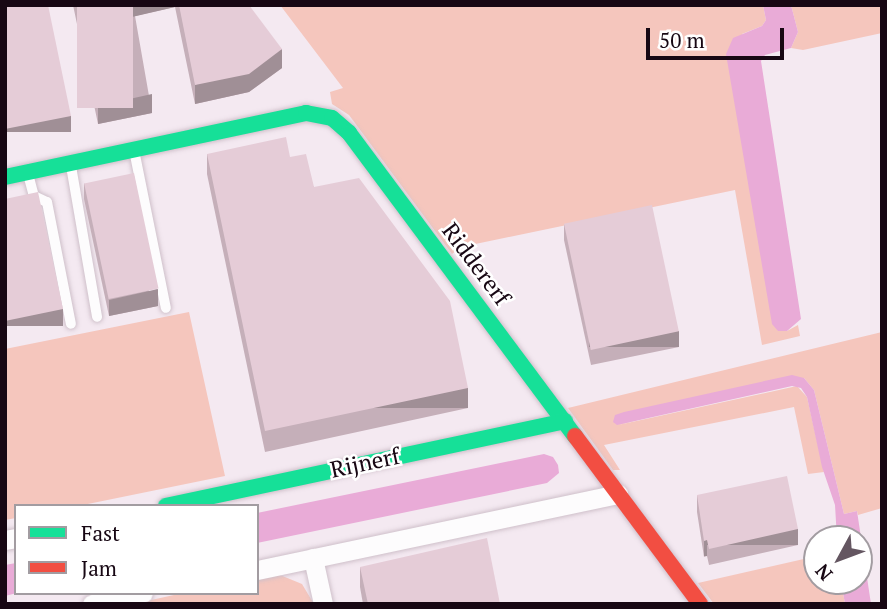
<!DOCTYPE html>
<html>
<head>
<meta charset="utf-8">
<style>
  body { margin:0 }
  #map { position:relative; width:887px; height:609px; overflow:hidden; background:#f4e9f1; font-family:"PT Serif",serif }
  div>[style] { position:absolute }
  .green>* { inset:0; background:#f5c6bd }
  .water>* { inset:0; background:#e9abd7 }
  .roads { filter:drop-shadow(0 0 2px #cfc0ca) drop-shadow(0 0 2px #cfc0ca) }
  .lane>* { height:10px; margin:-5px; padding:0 5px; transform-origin:5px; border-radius:5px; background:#fdfcfd }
  .street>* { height:19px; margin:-9.5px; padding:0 9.5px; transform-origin:9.5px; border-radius:9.5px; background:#fdfcfd }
  .fast>* { height:16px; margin:-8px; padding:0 8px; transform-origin:8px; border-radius:8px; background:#16e098 }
  .jam>* { height:16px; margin:-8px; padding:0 8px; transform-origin:8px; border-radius:8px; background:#f24e42 }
  .wall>* { inset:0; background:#c5afb9 }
  .shaded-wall>* { inset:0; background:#a08f96; transform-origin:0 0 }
  .building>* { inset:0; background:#e5ccd7; transform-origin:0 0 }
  span { translate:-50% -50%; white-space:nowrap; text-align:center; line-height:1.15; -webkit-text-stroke:5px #fff; paint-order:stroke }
  .street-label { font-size:23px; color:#170713 }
  .frame { position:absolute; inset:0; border:7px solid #170713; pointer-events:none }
  .legend { position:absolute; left:14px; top:504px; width:245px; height:91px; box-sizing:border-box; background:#fff; border:2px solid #a29ca1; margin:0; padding:9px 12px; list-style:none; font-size:21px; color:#170713 }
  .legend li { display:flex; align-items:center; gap:14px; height:35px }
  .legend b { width:35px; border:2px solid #a29ca1 }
  .north { position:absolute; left:803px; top:525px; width:70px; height:70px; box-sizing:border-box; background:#fff; border:2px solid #a29ca1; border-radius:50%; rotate:229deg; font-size:19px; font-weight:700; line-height:28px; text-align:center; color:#170713 }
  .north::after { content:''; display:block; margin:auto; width:24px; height:32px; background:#645661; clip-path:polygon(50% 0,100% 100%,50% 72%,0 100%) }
  .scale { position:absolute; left:646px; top:28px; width:138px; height:32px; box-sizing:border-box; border:4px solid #170713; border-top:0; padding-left:9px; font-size:21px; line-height:24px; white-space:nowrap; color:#170713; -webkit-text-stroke:5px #fff; paint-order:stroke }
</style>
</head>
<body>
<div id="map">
  <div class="green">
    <div style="clip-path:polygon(280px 5px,763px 5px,766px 20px,762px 26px,742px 34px,778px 331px,787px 331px,798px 325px,800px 336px,762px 345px,735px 190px,461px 247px,452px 254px,349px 115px,332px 104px,330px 92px,343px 88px)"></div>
    <div style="clip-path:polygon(791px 5px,882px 5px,882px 33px,803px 50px,791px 48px,798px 32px)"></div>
    <div style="clip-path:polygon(189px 312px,225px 476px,78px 506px,16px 506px,16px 518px,5px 520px,5px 349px)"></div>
    <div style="clip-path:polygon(882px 332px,882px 508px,858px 515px,857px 511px,844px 514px,814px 390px,804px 378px,618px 425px,797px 386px,807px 397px,824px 472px,808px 474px,794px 407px,604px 445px,620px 470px,613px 470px,568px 408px)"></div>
    <div style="clip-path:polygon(817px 556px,817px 581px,841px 581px,845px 604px,714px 604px,698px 583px)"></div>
    <div style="clip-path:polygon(280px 575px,302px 584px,314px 604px,133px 604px,183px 593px,257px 593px,257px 578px)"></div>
  </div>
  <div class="water">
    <div style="clip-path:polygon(763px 5px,791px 5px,798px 32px,791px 48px,765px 55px,761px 61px,801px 319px,787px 331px,778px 331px,772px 324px,726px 54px,733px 38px,762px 26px,766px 20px)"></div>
    <div style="clip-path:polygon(792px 375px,804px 378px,814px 390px,844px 514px,857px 511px,871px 604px,845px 604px,841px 581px,859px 581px,859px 539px,837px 539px,835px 505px,822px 467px,807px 397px,801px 388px,792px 386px,617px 425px,613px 422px,615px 415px,624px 412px)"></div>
    <div style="clip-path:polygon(544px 454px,553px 457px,558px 465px,559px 473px,547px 483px,257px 543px,257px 513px)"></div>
    <div style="clip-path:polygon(16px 563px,17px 593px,5px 596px,5px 565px)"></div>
  </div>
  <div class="roads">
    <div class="lane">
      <div style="left:134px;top:150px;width:161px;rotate:78.6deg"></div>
      <div style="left:71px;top:166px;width:153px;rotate:80.2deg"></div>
      <div style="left:28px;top:174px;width:23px;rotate:75deg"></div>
      <div style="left:34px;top:196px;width:14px;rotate:25deg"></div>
      <div style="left:47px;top:202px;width:124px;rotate:78.9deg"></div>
    </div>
    <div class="street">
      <div style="left:5px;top:540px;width:11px;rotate:-10deg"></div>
      <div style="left:313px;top:558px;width:47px;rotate:77.7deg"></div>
      <div style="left:257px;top:570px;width:369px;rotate:-11.9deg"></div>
      <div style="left:92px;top:604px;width:52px;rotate:-12.2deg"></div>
    </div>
    <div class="fast">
      <div style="left:5px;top:177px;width:308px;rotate:-12deg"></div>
      <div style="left:306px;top:113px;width:26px;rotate:11deg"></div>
      <div style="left:332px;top:118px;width:23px;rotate:41deg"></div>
      <div style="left:349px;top:133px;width:378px;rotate:53.3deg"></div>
      <div style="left:166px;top:506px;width:408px;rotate:-12deg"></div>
    </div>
    <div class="jam">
      <div style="left:575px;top:436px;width:209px;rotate:53.3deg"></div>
    </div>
  </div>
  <div class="wall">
    <div style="clip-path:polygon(73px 5px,249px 5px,282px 68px,249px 92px,195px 104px,175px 7px,135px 16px,152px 113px,98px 124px)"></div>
    <div style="clip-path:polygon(207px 154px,290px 157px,314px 187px,468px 408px,265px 452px,207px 174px)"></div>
    <div style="clip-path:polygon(84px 183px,158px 306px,109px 316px,84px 199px)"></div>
    <div style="clip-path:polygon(564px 224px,679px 347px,591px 365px,564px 240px)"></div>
    <div style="clip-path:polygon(697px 495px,798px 545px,709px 565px,707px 556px,704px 557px,697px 512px)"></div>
    <div style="clip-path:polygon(360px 567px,500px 604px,363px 604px,360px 587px)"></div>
  </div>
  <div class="shaded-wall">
    <div style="clip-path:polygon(132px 5px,175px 5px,175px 7px,132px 17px)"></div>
    <div style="clip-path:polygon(282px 49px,282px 68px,249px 92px,195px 104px,195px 85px)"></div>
    <div style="clip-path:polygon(152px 94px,152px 113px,98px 124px,98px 106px)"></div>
    <div style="left:71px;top:116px;width:16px;height:67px;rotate:90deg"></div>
    <div style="clip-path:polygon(158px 289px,158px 306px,109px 316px,109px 300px)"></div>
    <div style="left:63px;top:309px;width:17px;height:59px;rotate:90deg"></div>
    <div style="left:679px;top:331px;width:16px;height:90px;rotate:90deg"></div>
    <div style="left:468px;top:388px;width:20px;height:208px;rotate:90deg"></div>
    <div style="left:798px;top:529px;width:16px;height:91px;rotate:90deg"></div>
    <div style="left:707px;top:540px;width:16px;height:3px;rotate:90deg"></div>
  </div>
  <div class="building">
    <div style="clip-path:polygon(5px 5px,48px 5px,71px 116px,5px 129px)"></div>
    <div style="left:77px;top:5px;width:56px;height:103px"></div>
    <div style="clip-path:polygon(179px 5px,249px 5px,282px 49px,249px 74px,195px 85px)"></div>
    <div style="clip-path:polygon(286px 137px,290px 157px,306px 154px,314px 187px,359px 178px,450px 301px,468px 388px,265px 431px,207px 154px)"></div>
    <div style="left:134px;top:173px;width:118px;height:51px;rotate:78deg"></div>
    <div style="clip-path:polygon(38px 192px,63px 309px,5px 321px,5px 199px)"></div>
    <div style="left:652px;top:205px;width:129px;height:90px;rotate:78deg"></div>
    <div style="clip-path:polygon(787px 476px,798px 529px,709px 549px,707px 540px,704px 541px,697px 495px)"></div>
    <div style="clip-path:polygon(487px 538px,500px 604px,368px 604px,360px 567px)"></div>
  </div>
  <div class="street-label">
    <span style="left:476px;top:264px;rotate:53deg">Riddererf</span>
    <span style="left:365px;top:463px;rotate:-12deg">Rijnerf</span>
  </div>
  <div class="frame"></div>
  <ul class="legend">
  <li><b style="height:9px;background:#16e098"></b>Fast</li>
  <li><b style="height:9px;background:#f24e42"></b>Jam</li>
  </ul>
  <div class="north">N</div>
  <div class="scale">50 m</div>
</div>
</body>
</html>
